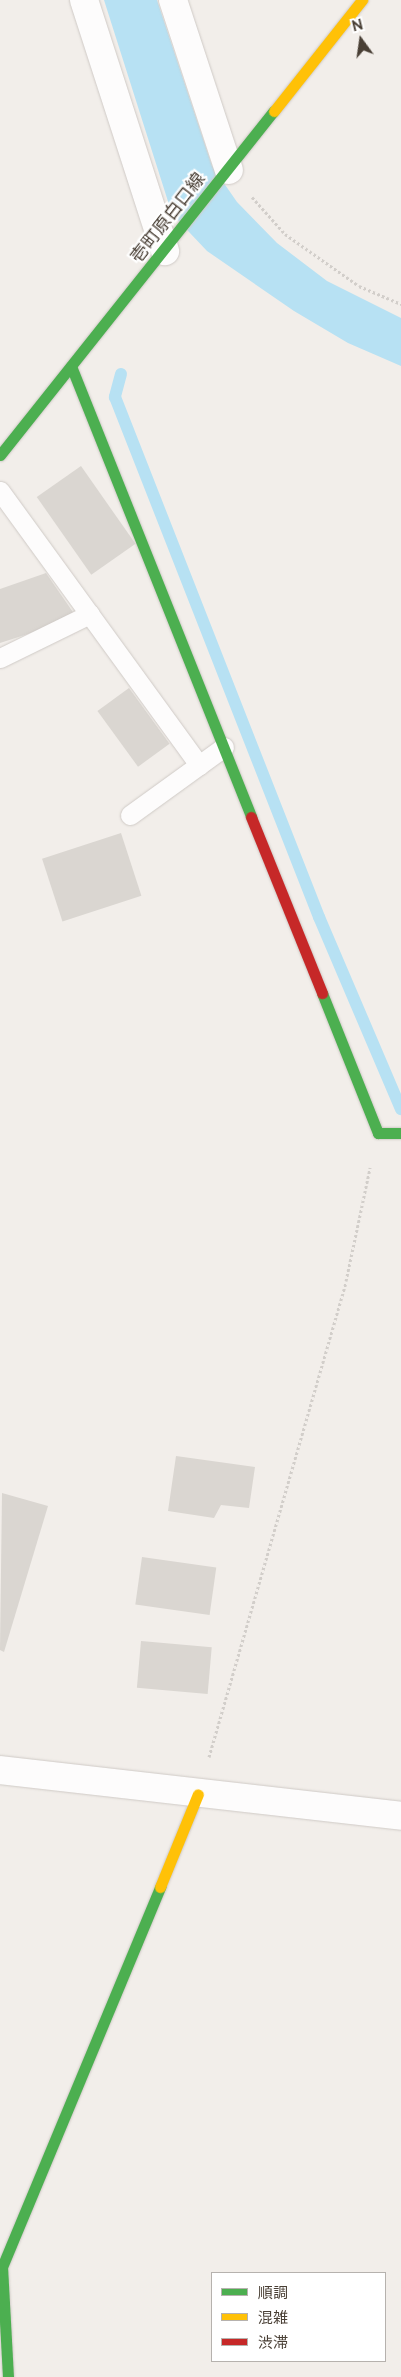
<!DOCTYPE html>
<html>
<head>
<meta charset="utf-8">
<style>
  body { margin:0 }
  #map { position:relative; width:401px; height:2377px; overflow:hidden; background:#f2eeea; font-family:Raleway,"Noto Sans JP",sans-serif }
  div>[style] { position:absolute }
  .water>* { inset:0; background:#b7e1f3 }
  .stream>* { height:12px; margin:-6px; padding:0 6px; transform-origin:6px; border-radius:6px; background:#b7e1f3 }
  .building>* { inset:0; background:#dad6d1; transform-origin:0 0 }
  .path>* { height:3px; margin-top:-1.5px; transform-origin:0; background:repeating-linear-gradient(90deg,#d2ceca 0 2.5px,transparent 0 5px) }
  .roads { filter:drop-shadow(0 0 1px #cfcac6) drop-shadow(0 0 1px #cfcac6) }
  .lane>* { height:19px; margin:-9.5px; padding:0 9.5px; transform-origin:9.5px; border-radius:9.5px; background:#fdfcfc }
  .street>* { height:28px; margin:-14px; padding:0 14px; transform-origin:14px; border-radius:14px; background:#fdfcfc }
  .fast>* { height:11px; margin:-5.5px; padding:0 5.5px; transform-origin:5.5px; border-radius:5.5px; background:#4caf50 }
  .slow>* { height:11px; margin:-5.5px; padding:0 5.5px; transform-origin:5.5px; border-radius:5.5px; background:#ffc107 }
  .jam>* { height:11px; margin:-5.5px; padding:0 5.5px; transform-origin:5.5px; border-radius:5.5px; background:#c62828 }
  span { translate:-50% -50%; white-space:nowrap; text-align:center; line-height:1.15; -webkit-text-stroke:4.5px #fff; paint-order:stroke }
  .street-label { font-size:18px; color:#493f35 }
  .legend { position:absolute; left:211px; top:2272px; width:175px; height:90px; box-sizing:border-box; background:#fff; border:1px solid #b6b2ae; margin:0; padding:6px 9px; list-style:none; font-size:15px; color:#493f35 }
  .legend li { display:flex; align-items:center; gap:10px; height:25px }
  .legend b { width:25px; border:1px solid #b6b2ae }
  .north { position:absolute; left:336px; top:15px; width:50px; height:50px; -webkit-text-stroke:4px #fff; paint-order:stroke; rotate:346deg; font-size:14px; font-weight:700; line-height:20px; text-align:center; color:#493f35 }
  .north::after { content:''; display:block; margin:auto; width:18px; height:22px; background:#493f35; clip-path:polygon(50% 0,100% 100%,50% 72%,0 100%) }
</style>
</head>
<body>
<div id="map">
  <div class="water">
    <div style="clip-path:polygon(104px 0,157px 0,212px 166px,237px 202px,277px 243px,327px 281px,401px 318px,401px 366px,348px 343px,294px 311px,207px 251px,172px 214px)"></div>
  </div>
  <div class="stream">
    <div style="left:121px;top:374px;width:24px;rotate:105deg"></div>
    <div style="left:115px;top:397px;width:559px;rotate:68.58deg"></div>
    <div style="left:319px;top:917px;width:209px;rotate:66.9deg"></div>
  </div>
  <div class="building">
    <div style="left:81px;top:466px;width:95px;height:54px;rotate:55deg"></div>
    <div style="clip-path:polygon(46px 573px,77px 618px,0 643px,0 589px)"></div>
    <div style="left:129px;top:688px;width:69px;height:39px;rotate:54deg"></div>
    <div style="left:121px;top:833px;width:66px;height:83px;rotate:72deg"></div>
    <div style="clip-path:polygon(176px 1456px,255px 1467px,249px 1508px,221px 1505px,214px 1518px,168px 1511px)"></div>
    <div style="clip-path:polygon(2px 1493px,48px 1506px,4px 1652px,0 1650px)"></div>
    <div style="left:142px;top:1557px;width:75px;height:48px;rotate:8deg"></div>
    <div style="left:141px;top:1641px;width:71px;height:47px;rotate:5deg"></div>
  </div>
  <div class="path">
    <div style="left:252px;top:197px;width:50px;rotate:48.3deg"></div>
    <div style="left:285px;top:234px;width:90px;rotate:35.1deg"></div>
    <div style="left:359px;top:286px;width:46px;rotate:23.2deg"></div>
    <div style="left:209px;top:1757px;width:495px;rotate:-73.9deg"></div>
    <div style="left:346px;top:1281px;width:116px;rotate:-78deg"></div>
  </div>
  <div class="roads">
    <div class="lane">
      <div style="left:0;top:491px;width:339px;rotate:54deg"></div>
      <div style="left:0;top:658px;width:100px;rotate:-26.1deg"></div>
      <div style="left:130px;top:815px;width:116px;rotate:-35.9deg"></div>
    </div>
    <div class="street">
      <div style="left:84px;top:0;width:264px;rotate:72.1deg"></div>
      <div style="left:173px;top:0;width:179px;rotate:71.8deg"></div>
      <div style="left:0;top:1770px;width:404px;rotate:6.5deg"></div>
    </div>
    <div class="fast">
      <div style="left:71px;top:366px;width:486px;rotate:68.2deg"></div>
      <div style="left:0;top:455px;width:440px;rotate:-51.5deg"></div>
      <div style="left:322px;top:993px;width:151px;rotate:68.2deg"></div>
      <div style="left:378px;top:1133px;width:23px"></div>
      <div style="left:8px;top:2377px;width:110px;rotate:-93.1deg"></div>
      <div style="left:2px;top:2267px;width:412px;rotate:-67.4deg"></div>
    </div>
    <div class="slow">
      <div style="left:274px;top:111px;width:142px;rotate:-51.6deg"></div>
      <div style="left:160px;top:1887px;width:100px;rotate:-67.8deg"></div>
    </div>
    <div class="jam">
      <div style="left:251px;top:817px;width:190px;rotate:68deg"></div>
    </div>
  </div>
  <div class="street-label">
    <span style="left:168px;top:218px;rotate:-52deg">壱町原白口線</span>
  </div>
  <ul class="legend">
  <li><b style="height:6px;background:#4caf50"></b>順調</li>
  <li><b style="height:6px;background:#ffc107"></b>混雑</li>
  <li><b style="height:6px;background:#c62828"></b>渋滞</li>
  </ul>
  <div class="north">N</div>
</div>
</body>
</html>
